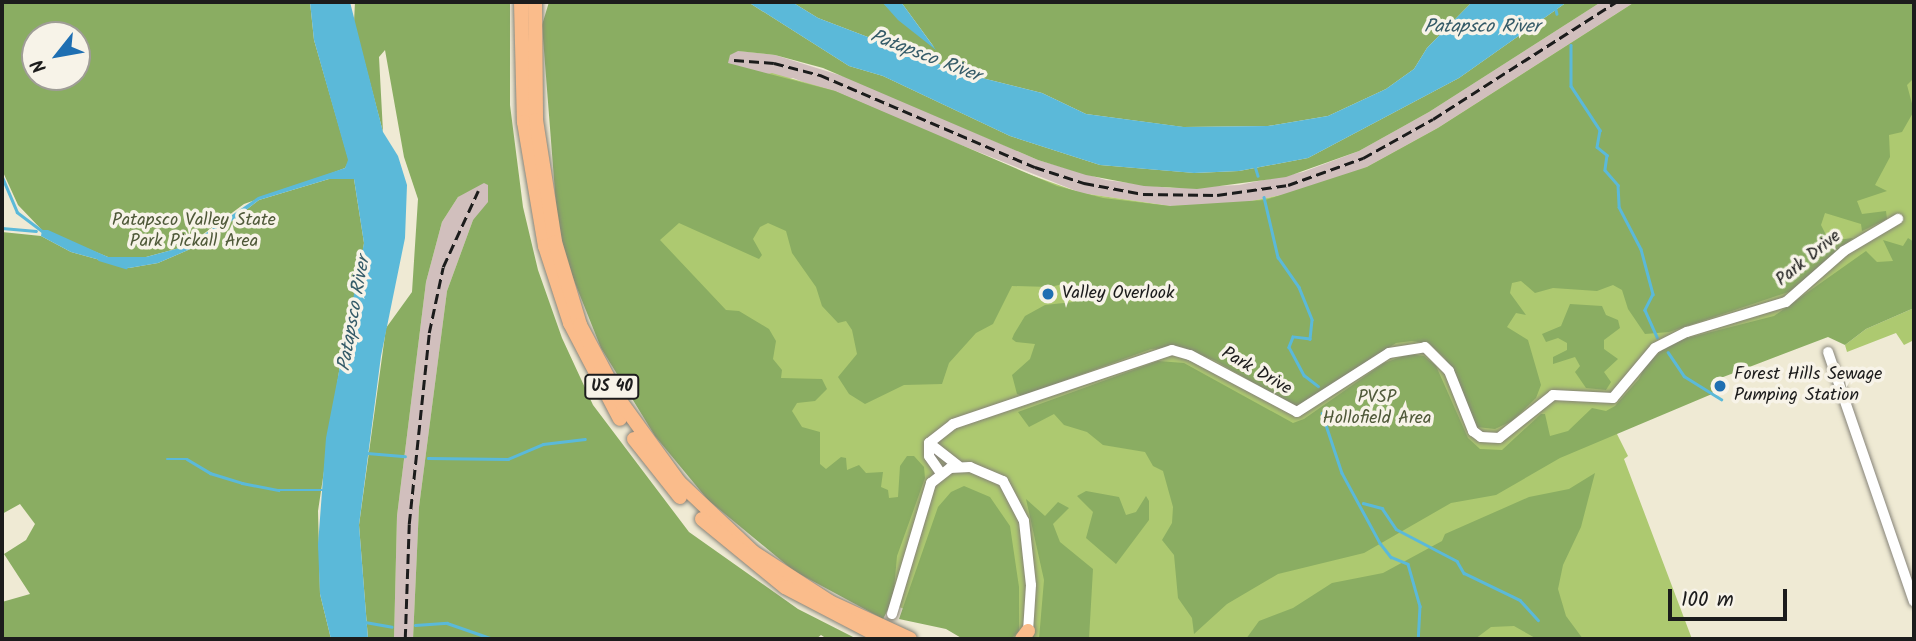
<!DOCTYPE html>
<html>
<head>
<meta charset="utf-8">
<style>
  body { margin:0 }
  #map { position:relative; width:1916px; height:641px; overflow:hidden; background:#efead4; font-family:Kalam,sans-serif }
  div>[style] { position:absolute }
  .industrial>* { inset:0; background:#d1bfbd }
  .green>* { inset:0; background:#adc970 }
  .forest>* { inset:0; background:#8aad62 }
  .water>* { inset:0; background:#5bb9d9 }
  .stream>* { height:2.5px; margin:-1.25px; padding:0 1.25px; transform-origin:1.25px; border-radius:1.25px; background:#5bb9d9 }
  .roads { filter:drop-shadow(0 0 2px #868378) drop-shadow(0 0 2px #868378) }
  .minor>* { height:10px; margin:-5px; padding:0 5px; transform-origin:5px; border-radius:5px; background:#fff }
  .major>* { height:14px; margin:-7px; padding:0 7px; transform-origin:7px; border-radius:7px; background:#fabc8b }
  .rail>* { height:2.5px; margin-top:-1.25px; transform-origin:0; background:repeating-linear-gradient(90deg,#1c1c1c 0 10px,transparent 0 15px) }
  .dots>* { width:19px; height:19px; translate:-50% -50%; box-sizing:border-box; border:4px solid #f7f3e8; border-radius:50% }
  span { translate:-50% -50%; white-space:nowrap; text-align:center; line-height:1.15; -webkit-text-stroke:7px #f7f3e8; paint-order:stroke }
  .shield-label span { padding:2px 5px; background:#f7f3e8; border:2px solid; border-radius:5px; -webkit-text-stroke-width:0 }
  .shield-label { font-size:16px; color:#1c1c1c; font-weight:700 }
  .park-label { font-size:18px; color:#4f5939 }
  .street-label { font-size:18px; color:#1c1c1c }
  .poi-label { font-size:18px; color:#1c1c1c }
  .left { translate:0 -50%; text-align:left }
  .water-label { font-size:19px; color:#355b68; font-style:italic }
  .frame { position:absolute; inset:0; border:4px solid #1c1c1c; pointer-events:none }
  .north { position:absolute; left:21px; top:21px; width:70px; height:70px; box-sizing:border-box; background:#f7f3e8; border:2px solid #9f9d96; border-radius:50%; rotate:239deg; font-size:19px; font-weight:700; line-height:28px; text-align:center; color:#1c1c1c }
  .north::after { content:''; display:block; margin:auto; width:24px; height:32px; background:#1f6fb2; clip-path:polygon(50% 0,100% 100%,50% 72%,0 100%) }
  .scale { position:absolute; left:1668px; top:589px; width:119px; height:32px; box-sizing:border-box; border:4px solid #1c1c1c; border-top:0; padding-left:9px; font-size:21px; line-height:24px; white-space:nowrap; color:#1c1c1c; -webkit-text-stroke:5px #f7f3e8; paint-order:stroke }
</style>
</head>
<body>
<div id="map">
  <div class="industrial">
    <div style="clip-path:polygon(1601px 2px,1635px 2px,1438px 128px,1367px 167px,1308px 190px,1241px 203px,1170px 206px,1081px 193px,793px 78px,595px 90px,731px 50px,775px 55px,852px 79px,1038px 160px,1106px 180px,1170px 188px,1239px 185px,1303px 172px,1359px 151px,1429px 112px)"></div>
    <div style="clip-path:polygon(489px 171px,518px 187px,473px 220px,447px 291px,419px 507px,413px 639px,394px 639px,397px 516px,426px 282px,442px 222px,458px 197px)"></div>
  </div>
  <div class="green">
    <div style="clip-path:polygon(1635px 2px,1914px 2px,1914px 285px,1608px 416px,1628px 456px,1624px 459px,1692px 639px,981px 639px,871px 596px,771px 537px,601px 112px,772px 73px,835px 91px,1003px 165px,1081px 193px,1170px 206px,1241px 203px,1308px 190px,1367px 167px,1438px 128px)"></div>
    <div style="clip-path:polygon(1914px 308px,1914px 340px,1904px 345px,1896px 333px,1847px 352px,1845px 345px,1866px 329px)"></div>
  </div>
  <div class="forest">
    <div style="clip-path:polygon(evenodd,2px 2px,310px 2px,314px 40px,349px 161px,345px 168px,327px 175px,244px 204px,187px 246px,146px 257px,108px 257px,42px 230px,18px 205px,2px 170px,2px 2px,35px 35px,77px 35px,77px 77px,35px 77px,35px 35px)"></div>
    <div style="clip-path:polygon(355px 2px,510px 2px,510px 105px,523px 207px,538px 270px,562px 338px,593px 405px,689px 532px,798px 609px,857px 639px,827px 639px,821px 635px,816px 639px,413px 639px,419px 507px,447px 291px,473px 220px,488px 202px,488px 185px,484px 183px,458px 197px,442px 222px,426px 282px,397px 516px,394px 639px,368px 639px,359px 525px,386px 328px,412px 292px,418px 199px,404px 157px,385px 50px,379px 57px,383px 132px,354px 22px)"></div>
    <div style="clip-path:polygon(549px 2px,748px 2px,849px 66px,883px 76px,1010px 136px,1100px 165px,1195px 173px,1239px 171px,1308px 158px,1459px 78px,1567px 2px,1601px 2px,1429px 112px,1359px 151px,1286px 177px,1197px 189px,1144px 186px,1086px 175px,1038px 160px,823px 68px,775px 55px,738px 51px,730px 55px,728px 63px,835px 91px,1057px 186px,1103px 198px,1170px 206px,1265px 200px,1367px 167px,1438px 128px,1635px 2px,1914px 2px,1914px 78px,1907px 85px,1914px 111px,1902px 132px,1889px 135px,1890px 157px,1875px 185px,1887px 191px,1857px 201px,1862px 214px,1886px 211px,1887px 219px,1862px 231px,1861px 224px,1825px 213px,1821px 225px,1829px 241px,1853px 238px,1794px 290px,1669px 332px,1645px 334px,1628px 309px,1622px 290px,1613px 285px,1597px 291px,1553px 288px,1535px 293px,1521px 281px,1512px 283px,1510px 293px,1526px 315px,1516px 313px,1507px 327px,1528px 340px,1541px 385px,1536px 398px,1512px 421px,1495px 429px,1477px 427px,1445px 358px,1430px 344px,1412px 341px,1396px 343px,1297px 408px,1216px 361px,1182px 347px,1151px 349px,1022px 396px,1017px 394px,1012px 375px,1030px 359px,1035px 344px,1016px 342px,1012px 339px,1014px 334px,1025px 316px,1045px 305px,1073px 302px,1078px 289px,1072px 282px,1050px 287px,1012px 286px,993px 324px,976px 333px,949px 363px,942px 384px,904px 385px,865px 404px,849px 394px,838px 377px,857px 354px,852px 330px,846px 321px,838px 323px,822px 306px,816px 287px,792px 253px,786px 231px,768px 223px,760px 227px,753px 239px,762px 255px,759px 259px,679px 223px,660px 240px,726px 310px,739px 311px,769px 329px,776px 341px,773px 359px,782px 370px,781px 378px,822px 379px,827px 389px,815px 401px,797px 403px,792px 411px,802px 427px,820px 432px,820px 464px,826px 469px,841px 457px,846px 458px,847px 470px,859px 465px,866px 473px,883px 472px,881px 487px,888px 490px,889px 498px,898px 497px,900px 466px,907px 456px,914px 456px,924px 467px,925px 478px,897px 556px,893px 600px,883px 619px,794px 571px,708px 500px,655px 436px,601px 348px,567px 263px,557px 218px,542px 25px)"></div>
    <div style="clip-path:polygon(792px 2px,882px 2px,934px 47px,901px 2px,1472px 2px,1427px 48px,1414px 69px,1386px 89px,1328px 116px,1268px 126px,1183px 127px,1086px 114px,1042px 93px,962px 73px,818px 18px)"></div>
    <div style="clip-path:polygon(329px 179px,354px 179px,364px 243px,357px 289px,348px 312px,318px 511px,320px 594px,331px 639px,2px 639px,2px 602px,30px 594px,4px 554px,26px 540px,35px 524px,20px 504px,2px 514px,2px 232px,41px 236px,71px 252px,129px 268px,158px 263px,202px 244px,259px 200px)"></div>
    <div style="clip-path:polygon(1908px 238px,1914px 242px,1914px 308px,1866px 329px,1845px 345px,1828px 337px,1718px 379px,1712px 394px,1560px 458px,1496px 495px,1451px 503px,1364px 553px,1278px 574px,1227px 604px,1194px 634px,1192px 618px,1178px 598px,1174px 555px,1162px 540px,1172px 523px,1173px 507px,1163px 471px,1153px 466px,1145px 452px,1103px 445px,1087px 432px,1064px 425px,1054px 414px,1029px 427px,1018px 412px,1158px 361px,1184px 363px,1293px 423px,1304px 419px,1384px 363px,1409px 354px,1424px 356px,1436px 366px,1468px 438px,1480px 449px,1502px 450px,1541px 414px,1545px 414px,1550px 436px,1568px 431px,1592px 408px,1606px 411px,1615px 406px,1639px 379px,1646px 364px,1672px 342px,1774px 316px,1866px 251px,1877px 262px,1893px 261px,1883px 240px,1903px 246px)"></div>
    <div style="clip-path:polygon(1570px 304px,1602px 306px,1606px 315px,1618px 320px,1620px 328px,1604px 340px,1604px 349px,1618px 359px,1604px 372px,1611px 382px,1606px 390px,1586px 388px,1575px 372px,1580px 366px,1575px 357px,1553px 364px,1553px 357px,1567px 350px,1567px 343px,1558px 338px,1546px 342px,1542px 334px,1561px 326px)"></div>
    <div style="clip-path:polygon(1595px 473px,1581px 527px,1563px 565px,1558px 589px,1566px 616px,1583px 639px,1537px 639px,1514px 626px,1491px 627px,1475px 639px,1246px 639px,1259px 621px,1293px 608px,1332px 583px,1383px 573px,1442px 541px,1445px 534px,1529px 497px,1569px 489px)"></div>
    <div style="clip-path:polygon(964px 486px,990px 497px,1010px 526px,1019px 587px,1019px 631px,1011px 639px,963px 639px,946px 629px,899px 619px,938px 507px,951px 492px)"></div>
    <div style="clip-path:polygon(1086px 491px,1119px 497px,1126px 515px,1136px 512px,1146px 496px,1149px 501px,1149px 520px,1116px 564px,1086px 538px,1093px 512px,1077px 496px)"></div>
    <div style="clip-path:polygon(1026px 499px,1045px 516px,1058px 502px,1069px 508px,1053px 524px,1060px 542px,1093px 569px,1089px 639px,1039px 639px,1044px 580px)"></div>
  </div>
  <div class="water">
    <div style="clip-path:polygon(310px 2px,350px 2px,383px 132px,398px 156px,407px 185px,405px 238px,381px 356px,359px 525px,368px 639px,331px 639px,320px 594px,318px 545px,326px 438px,364px 243px,354px 179px,329px 179px,259px 200px,202px 244px,158px 263px,129px 268px,71px 252px,41px 236px,42px 230px,48px 230px,108px 257px,146px 257px,187px 246px,258px 197px,345px 168px,348px 160px,314px 40px)"></div>
    <div style="clip-path:polygon(748px 2px,792px 2px,818px 18px,962px 73px,1042px 93px,1086px 114px,1184px 127px,1268px 126px,1328px 116px,1386px 89px,1414px 69px,1427px 48px,1472px 2px,1567px 2px,1459px 78px,1308px 158px,1239px 171px,1194px 173px,1100px 165px,1010px 136px,883px 76px,849px 66px)"></div>
    <div style="clip-path:polygon(882px 2px,901px 2px,936px 50px,898px 20px)"></div>
  </div>
  <div class="stream">
    <div style="left:1554px;top:2px;width:12px;rotate:76deg"></div>
    <div style="left:1571px;top:45px;width:41px;rotate:90deg"></div>
    <div style="left:1571px;top:86px;width:53px;rotate:56.6deg"></div>
    <div style="left:1600px;top:130px;width:17px;rotate:100deg"></div>
    <div style="left:1597px;top:147px;width:13px;rotate:39deg"></div>
    <div style="left:1607px;top:155px;width:15px;rotate:98deg"></div>
    <div style="left:1605px;top:170px;width:20px;rotate:49deg"></div>
    <div style="left:1618px;top:185px;width:22px;rotate:87deg"></div>
    <div style="left:1619px;top:207px;width:47px;rotate:62.4deg"></div>
    <div style="left:1641px;top:249px;width:47px;rotate:75.1deg"></div>
    <div style="left:1653px;top:294px;width:18px;rotate:117deg"></div>
    <div style="left:1645px;top:310px;width:30px;rotate:66deg"></div>
    <div style="left:1255px;top:166px;width:10px;rotate:73deg"></div>
    <div style="left:2px;top:176px;width:39px;rotate:67deg"></div>
    <div style="left:17px;top:212px;width:34px;rotate:37deg"></div>
    <div style="left:1264px;top:197px;width:62px;rotate:76.9deg"></div>
    <div style="left:1278px;top:257px;width:37px;rotate:55deg"></div>
    <div style="left:1299px;top:287px;width:35px;rotate:68deg"></div>
    <div style="left:1312px;top:320px;width:19px;rotate:96deg"></div>
    <div style="left:1310px;top:339px;width:17px;rotate:-173deg"></div>
    <div style="left:1293px;top:337px;width:11px;rotate:112deg"></div>
    <div style="left:1289px;top:347px;width:32px;rotate:62deg"></div>
    <div style="left:1304px;top:375px;width:18px;rotate:38deg"></div>
    <div style="left:2px;top:228px;width:34px;rotate:5deg"></div>
    <div style="left:99px;top:259px;width:28px;rotate:17deg"></div>
    <div style="left:1668px;top:352px;width:29px;rotate:56deg"></div>
    <div style="left:1684px;top:376px;width:44px;rotate:31.9deg"></div>
    <div style="left:1322px;top:413px;width:63px;rotate:71.6deg"></div>
    <div style="left:1342px;top:473px;width:80px;rotate:61.5deg"></div>
    <div style="left:1380px;top:543px;width:18px;rotate:52deg"></div>
    <div style="left:1391px;top:557px;width:18px;rotate:22deg"></div>
    <div style="left:1408px;top:564px;width:44px;rotate:74.1deg"></div>
    <div style="left:1420px;top:606px;width:33px;rotate:93deg"></div>
    <div style="left:367px;top:453px;width:38px;rotate:5deg"></div>
    <div style="left:428px;top:458px;width:80px;rotate:0.7deg"></div>
    <div style="left:508px;top:459px;width:38px;rotate:-23deg"></div>
    <div style="left:543px;top:444px;width:42px;rotate:-6.8deg"></div>
    <div style="left:167px;top:459px;width:20px"></div>
    <div style="left:187px;top:459px;width:27px;rotate:31deg"></div>
    <div style="left:210px;top:473px;width:34px;rotate:17deg"></div>
    <div style="left:242px;top:483px;width:37px;rotate:11deg"></div>
    <div style="left:278px;top:490px;width:44px"></div>
    <div style="left:1363px;top:503px;width:20px;rotate:15deg"></div>
    <div style="left:1382px;top:508px;width:25px;rotate:56deg"></div>
    <div style="left:1396px;top:529px;width:69px;rotate:27.7deg"></div>
    <div style="left:1457px;top:561px;width:14px;rotate:60deg"></div>
    <div style="left:1464px;top:573px;width:62px;rotate:25.7deg"></div>
    <div style="left:1520px;top:600px;width:27px;rotate:48deg"></div>
    <div style="left:365px;top:622px;width:27px;rotate:10deg"></div>
    <div style="left:415px;top:625px;width:32px;rotate:-4deg"></div>
    <div style="left:447px;top:623px;width:49px;rotate:19.2deg"></div>
  </div>
  <div class="roads">
    <div class="minor">
      <div style="left:1828px;top:352px;width:264px;rotate:71deg"></div>
      <div style="left:929px;top:443px;width:37px;rotate:38deg"></div>
      <div style="left:940px;top:472px;width:19px;rotate:-125deg"></div>
      <div style="left:929px;top:456px;width:13px;rotate:-90deg"></div>
      <div style="left:929px;top:443px;width:31px;rotate:-38deg"></div>
      <div style="left:953px;top:424px;width:231px;rotate:-18.7deg"></div>
      <div style="left:1172px;top:350px;width:19px;rotate:16deg"></div>
      <div style="left:1190px;top:355px;width:121px;rotate:28deg"></div>
      <div style="left:1297px;top:412px;width:109px;rotate:-32.7deg"></div>
      <div style="left:1389px;top:353px;width:36px;rotate:-9deg"></div>
      <div style="left:1425px;top:347px;width:34px;rotate:45deg"></div>
      <div style="left:1449px;top:371px;width:65px;rotate:68.2deg"></div>
      <div style="left:1473px;top:431px;width:10px;rotate:37deg"></div>
      <div style="left:1481px;top:437px;width:18px;rotate:3deg"></div>
      <div style="left:1499px;top:438px;width:69px;rotate:-38.5deg"></div>
      <div style="left:1553px;top:395px;width:60px;rotate:2.9deg"></div>
      <div style="left:1613px;top:398px;width:65px;rotate:-50deg"></div>
      <div style="left:1655px;top:348px;width:36px;rotate:-27deg"></div>
      <div style="left:1687px;top:332px;width:103px;rotate:-16.9deg"></div>
      <div style="left:1786px;top:302px;width:77px;rotate:-41.3deg"></div>
      <div style="left:1844px;top:251px;width:63px;rotate:-30.7deg"></div>
      <div style="left:892px;top:614px;width:137px;rotate:-73.4deg"></div>
      <div style="left:931px;top:483px;width:24px;rotate:-38deg"></div>
      <div style="left:950px;top:468px;width:20px;rotate:-3deg"></div>
      <div style="left:970px;top:467px;width:36px;rotate:23deg"></div>
      <div style="left:1003px;top:481px;width:45px;rotate:62.3deg"></div>
      <div style="left:1024px;top:521px;width:64px;rotate:83.8deg"></div>
      <div style="left:1031px;top:585px;width:46px;rotate:93.7deg"></div>
    </div>
    <div class="major">
      <div style="left:521px;top:2px;width:120px;rotate:88.6deg"></div>
      <div style="left:524px;top:122px;width:126px;rotate:80.4deg"></div>
      <div style="left:545px;top:246px;width:81px;rotate:72deg"></div>
      <div style="left:570px;top:323px;width:108px;rotate:62.5deg"></div>
      <div style="left:535px;top:2px;width:118px;rotate:89.5deg"></div>
      <div style="left:536px;top:120px;width:123px;rotate:81.1deg"></div>
      <div style="left:555px;top:242px;width:87px;rotate:73.2deg"></div>
      <div style="left:580px;top:325px;width:87px;rotate:62deg"></div>
      <div style="left:621px;top:402px;width:99px;rotate:54.1deg"></div>
      <div style="left:679px;top:482px;width:102px;rotate:43.4deg"></div>
      <div style="left:753px;top:552px;width:92px;rotate:33deg"></div>
      <div style="left:830px;top:602px;width:88px;rotate:24.8deg"></div>
      <div style="left:634px;top:439px;width:74px;rotate:51.6deg"></div>
      <div style="left:702px;top:519px;width:107px;rotate:39.3deg"></div>
      <div style="left:785px;top:587px;width:113px;rotate:27.5deg"></div>
      <div style="left:1022px;top:639px;width:10px;rotate:-53deg"></div>
    </div>
  </div>
  <div class="rail">
    <div style="left:734px;top:60px;width:40px;rotate:4.3deg"></div>
    <div style="left:774px;top:63px;width:48px;rotate:14.6deg"></div>
    <div style="left:820px;top:75px;width:234px;rotate:23.2deg"></div>
    <div style="left:1035px;top:167px;width:52px;rotate:18.1deg"></div>
    <div style="left:1084px;top:183px;width:60px;rotate:10.6deg"></div>
    <div style="left:1143px;top:194px;width:74px;rotate:0.8deg"></div>
    <div style="left:1217px;top:195px;width:72px;rotate:-8deg"></div>
    <div style="left:1288px;top:185px;width:80px;rotate:-19.8deg"></div>
    <div style="left:1363px;top:158px;width:80px;rotate:-29.1deg"></div>
    <div style="left:1433px;top:119px;width:217px;rotate:-32.6deg"></div>
    <div style="left:405px;top:639px;width:115px;rotate:-88deg"></div>
    <div style="left:409px;top:524px;width:192px;rotate:-84deg"></div>
    <div style="left:429px;top:333px;width:67px;rotate:-78deg"></div>
    <div style="left:443px;top:267px;width:84px;rotate:-65.3deg"></div>
  </div>
  <div class="dots">
    <div style="left:1048px;top:294px;background:#1f6fb2"></div>
    <div style="left:1720px;top:386px;background:#1f6fb2"></div>
  </div>
  <div class="shield-label">
    <span style="left:612px;top:387px">US 40</span>
  </div>
  <div class="park-label">
    <span style="left:194px;top:232px">Patapsco Valley State<br>Park Pickall Area</span>
    <span style="left:1377px;top:409px">PVSP<br>Hollofield Area</span>
  </div>
  <div class="street-label">
    <span style="left:1809px;top:259px;rotate:-39deg">Park Drive</span>
    <span style="left:1256px;top:372px;rotate:30deg">Park Drive</span>
  </div>
  <div class="poi-label">
    <span class="left" style="left:1062px;top:294px">Valley Overlook</span>
    <span class="left" style="left:1734px;top:386px">Forest Hills Sewage<br>Pumping Station</span>
  </div>
  <div class="water-label">
    <span style="left:1482px;top:28px">Patapsco River</span>
    <span style="left:925px;top:57px;rotate:21deg">Patapsco River</span>
    <span style="left:355px;top:314px;rotate:-80deg">Patapsco River</span>
  </div>
  <div class="frame"></div>
  <div class="north">N</div>
  <div class="scale">100 m</div>
</div>
</body>
</html>
